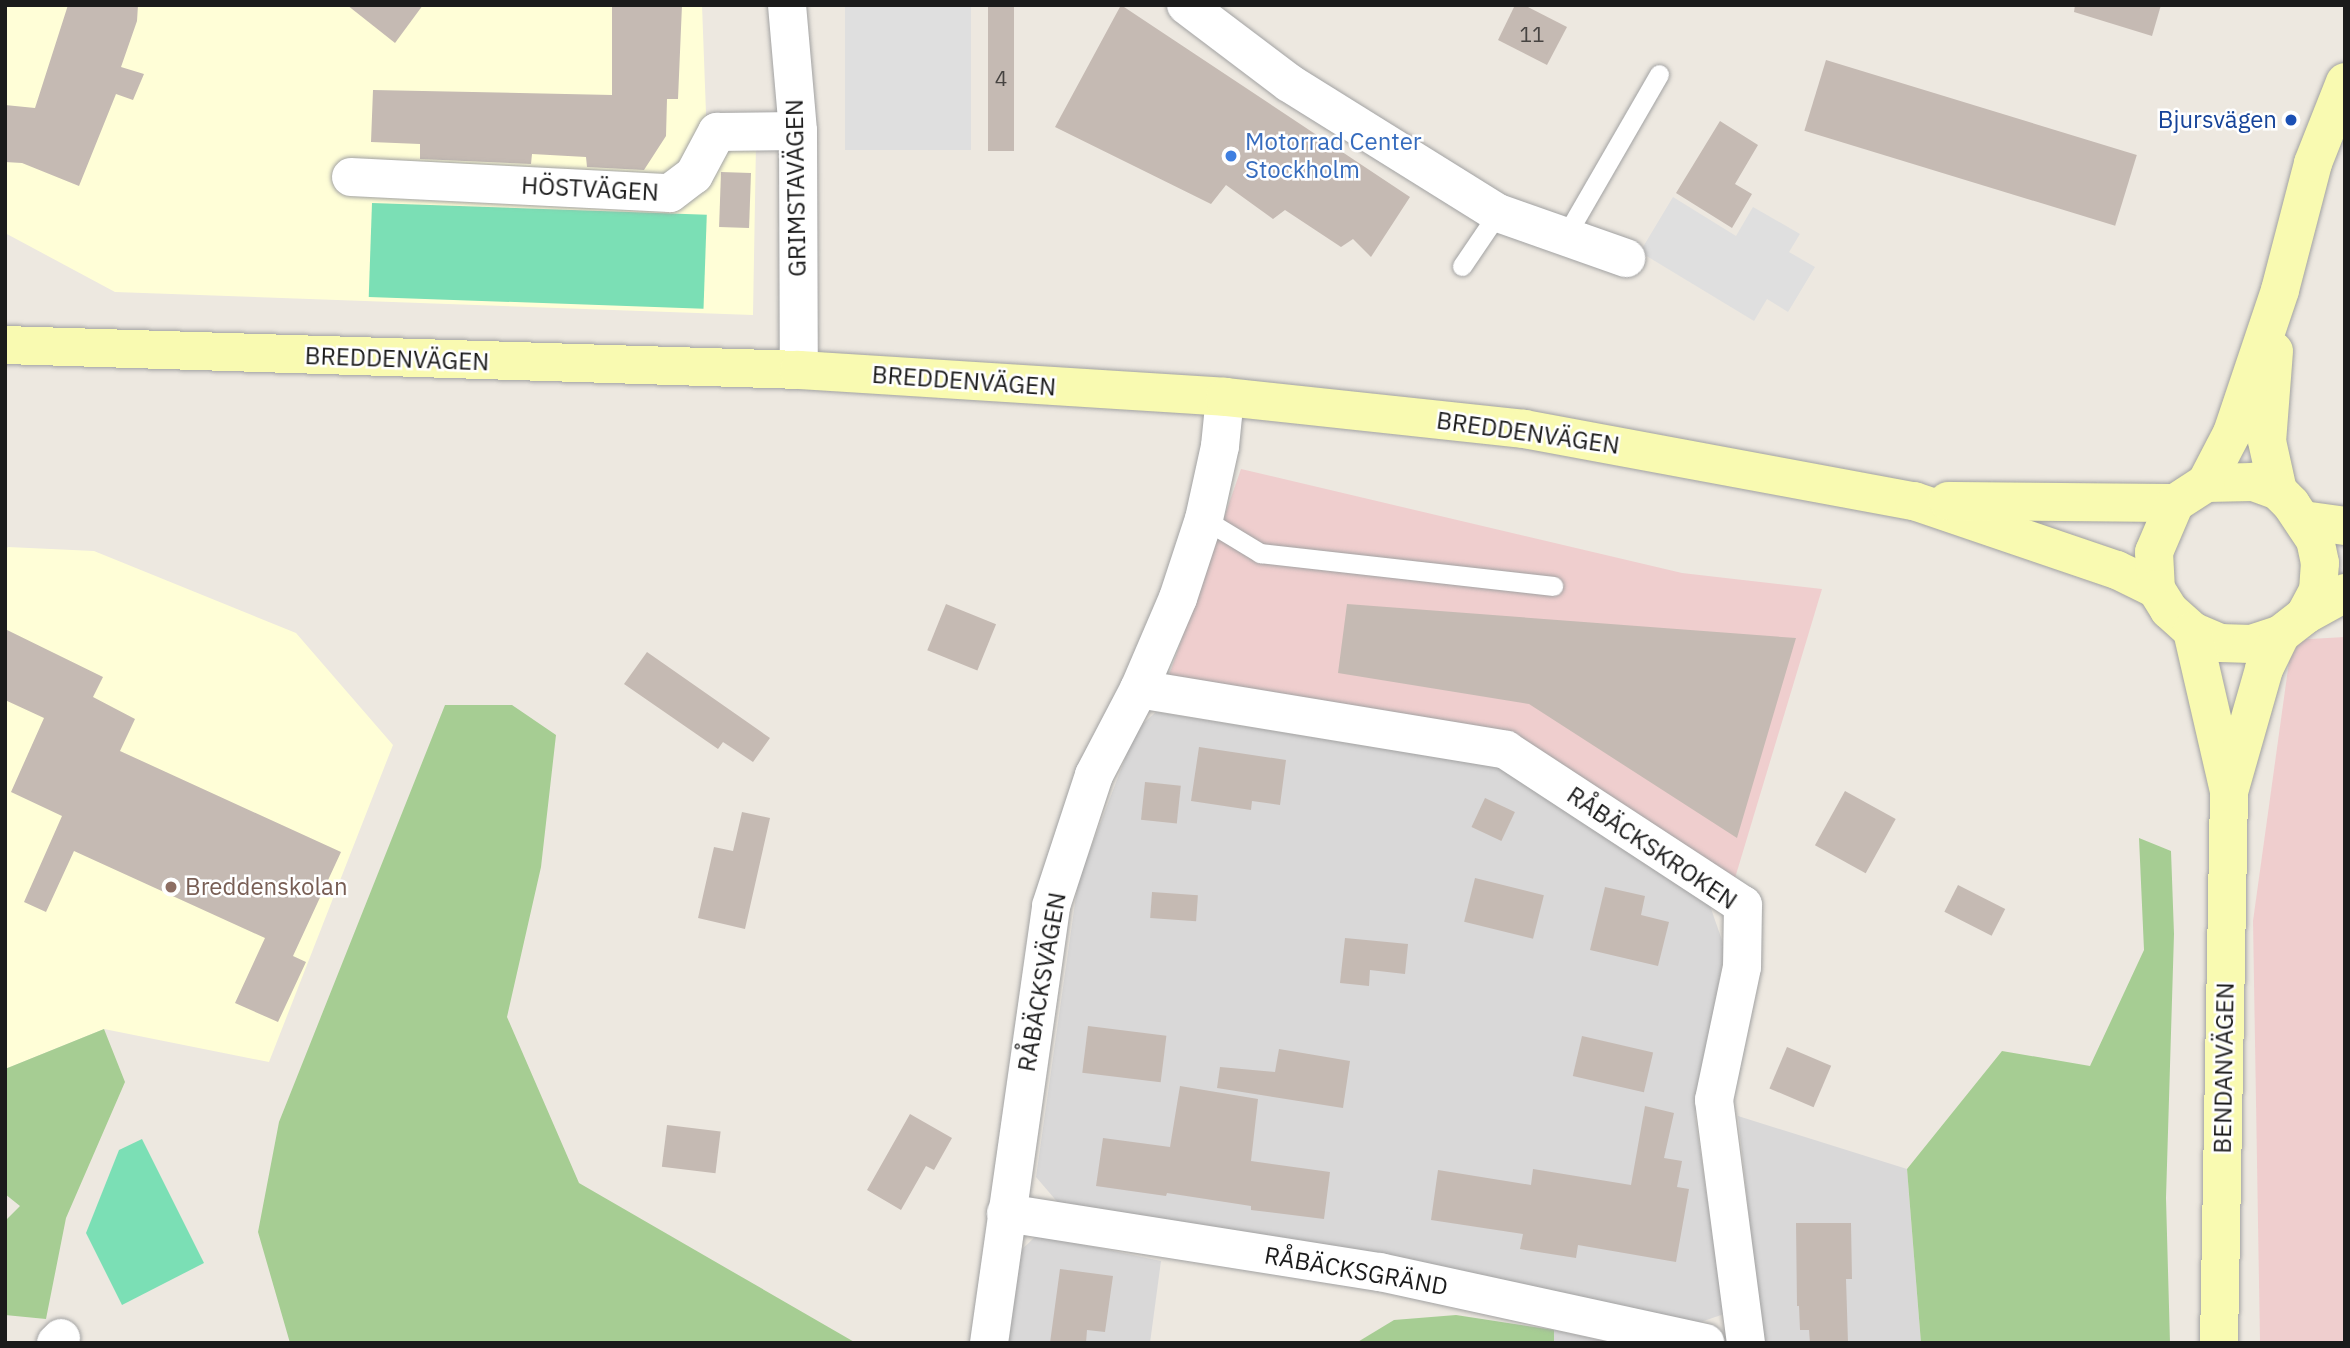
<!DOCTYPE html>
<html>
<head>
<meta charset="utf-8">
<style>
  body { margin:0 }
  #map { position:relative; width:2350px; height:1348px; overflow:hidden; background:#ede8e0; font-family:"IBM Plex Sans",sans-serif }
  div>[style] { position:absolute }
  .residential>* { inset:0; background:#d9d8d8 }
  .commercial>* { inset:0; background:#efcece }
  .education>* { inset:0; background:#fffed7 }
  .forest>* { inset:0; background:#a6cd93 }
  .pitch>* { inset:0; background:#7bdfb5; transform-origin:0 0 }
  .parking>* { inset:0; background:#dfdfdf; transform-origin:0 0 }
  .building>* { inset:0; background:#c5bab3; transform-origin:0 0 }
  .roads { filter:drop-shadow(0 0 2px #a2a2a2) drop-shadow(0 0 2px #a2a2a2) }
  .lane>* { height:19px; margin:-9.5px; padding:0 9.5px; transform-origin:9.5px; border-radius:9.5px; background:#fff }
  .street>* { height:38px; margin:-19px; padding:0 19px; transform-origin:19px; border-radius:19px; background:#fff }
  .secondary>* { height:38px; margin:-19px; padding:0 19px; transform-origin:19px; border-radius:19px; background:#f9fab1 }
  .dots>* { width:19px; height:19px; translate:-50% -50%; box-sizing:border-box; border:4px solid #fff; border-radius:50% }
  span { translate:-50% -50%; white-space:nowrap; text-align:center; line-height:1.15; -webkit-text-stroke:5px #fff; paint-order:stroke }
  .number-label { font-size:21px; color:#464341 }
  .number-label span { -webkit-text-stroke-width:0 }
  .transit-label { font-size:24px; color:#164399 }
  .right { translate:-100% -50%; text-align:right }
  .shop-label { font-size:24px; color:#366cbe }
  .left { translate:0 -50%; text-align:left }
  .street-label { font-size:24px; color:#1b1b1b }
  .education-label { font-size:24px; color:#785e54 }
  .frame { position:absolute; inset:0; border:7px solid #1b1b1b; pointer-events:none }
</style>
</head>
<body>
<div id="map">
  <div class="residential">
    <div style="clip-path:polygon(1156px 712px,1502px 768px,1707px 897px,1725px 949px,1695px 1115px,1724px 1314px,1692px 1325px,1060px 1205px,1036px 1177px,1078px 882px,1136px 730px)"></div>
    <div style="clip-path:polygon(1738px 1116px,1907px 1169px,1921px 1343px,1763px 1343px)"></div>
    <div style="clip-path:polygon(1037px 1235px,1161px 1261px,1150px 1343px,1004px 1343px,1015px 1256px)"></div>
    <div style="clip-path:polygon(1554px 1330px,1614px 1343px,1554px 1343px)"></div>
  </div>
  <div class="commercial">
    <div style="clip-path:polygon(1241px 469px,1682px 573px,1822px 589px,1732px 888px,1509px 739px,1167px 681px)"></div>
    <div style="clip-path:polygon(2345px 637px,2345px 1343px,2260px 1343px,2253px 921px,2292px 640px)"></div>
  </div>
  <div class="education">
    <div style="clip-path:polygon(5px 5px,702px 5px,707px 140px,756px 144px,753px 315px,115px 292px,5px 233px)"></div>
    <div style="clip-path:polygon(8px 547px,94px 551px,296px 633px,393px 745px,269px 1062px,104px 1029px,5px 1069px,5px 550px)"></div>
  </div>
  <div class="forest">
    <div style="clip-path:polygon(445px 705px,512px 705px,556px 735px,541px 867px,507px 1017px,579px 1183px,856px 1343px,290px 1343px,258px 1232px,279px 1122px)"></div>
    <div style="clip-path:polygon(2139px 838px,2171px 851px,2174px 934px,2166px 1198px,2170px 1343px,1921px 1343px,1907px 1169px,2002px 1051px,2090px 1066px,2144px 950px)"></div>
    <div style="clip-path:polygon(104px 1029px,125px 1082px,66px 1218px,46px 1319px,5px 1315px,5px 1221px,20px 1206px,5px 1194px,5px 1069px)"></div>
    <div style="clip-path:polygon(1456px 1315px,1554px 1330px,1554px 1343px,1356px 1343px,1394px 1320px)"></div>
  </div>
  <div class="pitch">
    <div style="left:372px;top:203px;width:335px;height:94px;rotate:2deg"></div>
    <div style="clip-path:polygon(142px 1139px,204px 1263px,122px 1305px,86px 1233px,119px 1150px)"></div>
  </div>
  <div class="parking">
    <div style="left:845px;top:5px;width:126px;height:145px"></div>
    <div style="clip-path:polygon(1673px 197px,1736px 236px,1753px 207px,1800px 234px,1789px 252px,1815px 267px,1788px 312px,1767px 299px,1754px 321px,1640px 252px)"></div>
  </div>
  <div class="building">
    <div style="clip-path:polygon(68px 5px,138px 5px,137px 21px,121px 67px,144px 74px,133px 100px,116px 94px,79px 186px,22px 163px,5px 162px,5px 105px,35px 108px)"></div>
    <div style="clip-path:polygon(347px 5px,423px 5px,395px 43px)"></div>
    <div style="clip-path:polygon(612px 5px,682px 5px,678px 99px,667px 99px,666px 136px,644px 170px,587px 167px,586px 157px,532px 154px,531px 164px,420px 159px,420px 144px,371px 142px,373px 90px,612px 95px)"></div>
    <div style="left:988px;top:5px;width:26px;height:146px"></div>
    <div style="clip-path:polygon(1121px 5px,1410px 197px,1371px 257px,1353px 239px,1341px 247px,1285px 210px,1273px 219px,1226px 185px,1211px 204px,1055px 127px)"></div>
    <div style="clip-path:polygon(1515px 5px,1524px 5px,1567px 27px,1547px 65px,1498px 40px)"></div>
    <div style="clip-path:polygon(2075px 5px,2161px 5px,2152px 36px,2074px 12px)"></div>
    <div style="left:1826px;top:60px;width:325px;height:74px;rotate:17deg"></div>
    <div style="clip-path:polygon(1720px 121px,1758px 145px,1735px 184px,1752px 194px,1732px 228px,1676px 193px)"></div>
    <div style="left:721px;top:172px;width:30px;height:55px;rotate:2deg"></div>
    <div style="left:946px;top:604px;width:54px;height:50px;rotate:22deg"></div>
    <div style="clip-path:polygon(1347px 604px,1796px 638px,1737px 838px,1529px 704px,1338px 673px)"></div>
    <div style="clip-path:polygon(5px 629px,103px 677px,93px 697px,135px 719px,120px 751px,341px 852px,293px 956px,306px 962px,278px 1022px,235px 1003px,265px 938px,74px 851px,46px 912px,24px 902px,62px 816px,11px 792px,44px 718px,5px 700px)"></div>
    <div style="clip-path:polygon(647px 652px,770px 738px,753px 762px,723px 742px,718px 749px,624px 684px)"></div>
    <div style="clip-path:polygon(1199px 747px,1286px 760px,1280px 805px,1252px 801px,1251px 810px,1191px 801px)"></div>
    <div style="left:1145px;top:782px;width:36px;height:38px;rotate:6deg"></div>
    <div style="left:1845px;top:791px;width:58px;height:62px;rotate:29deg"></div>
    <div style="left:1485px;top:798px;width:33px;height:32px;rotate:25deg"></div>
    <div style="clip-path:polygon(742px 812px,770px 818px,745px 929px,698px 918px,714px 847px,733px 851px)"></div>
    <div style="left:1475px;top:878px;width:71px;height:45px;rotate:14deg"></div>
    <div style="left:1958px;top:885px;width:53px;height:30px;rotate:27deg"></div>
    <div style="clip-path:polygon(1605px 887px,1645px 896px,1641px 915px,1669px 922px,1658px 966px,1590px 950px)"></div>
    <div style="left:1152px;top:892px;width:46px;height:26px;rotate:4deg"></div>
    <div style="clip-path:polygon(1345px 938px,1408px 944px,1405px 974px,1370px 970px,1369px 986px,1340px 983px)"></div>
    <div style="left:1088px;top:1026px;width:79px;height:47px;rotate:7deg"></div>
    <div style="left:1582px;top:1036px;width:73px;height:41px;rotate:13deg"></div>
    <div style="left:1787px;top:1047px;width:48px;height:45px;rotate:23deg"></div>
    <div style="clip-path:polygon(1279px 1049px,1350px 1061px,1343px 1108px,1217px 1088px,1220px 1067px,1275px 1072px)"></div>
    <div style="clip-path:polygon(1180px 1086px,1258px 1099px,1251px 1161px,1330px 1172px,1324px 1219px,1251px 1210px,1251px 1206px,1167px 1193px,1166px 1196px,1096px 1186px,1103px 1138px,1170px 1147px)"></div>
    <div style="clip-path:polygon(1645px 1106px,1674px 1113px,1664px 1158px,1682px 1161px,1677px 1187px,1689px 1189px,1676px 1262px,1578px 1245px,1576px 1258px,1520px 1249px,1523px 1234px,1431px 1220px,1438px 1170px,1531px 1185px,1533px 1169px,1631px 1185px)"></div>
    <div style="clip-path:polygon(910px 1114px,952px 1138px,934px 1170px,926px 1166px,901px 1210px,867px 1190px)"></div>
    <div style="left:667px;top:1125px;width:54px;height:42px;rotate:7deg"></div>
    <div style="clip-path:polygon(1796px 1223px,1851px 1223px,1852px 1279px,1846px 1279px,1848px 1343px,1810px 1343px,1809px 1330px,1800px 1330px,1799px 1306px,1797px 1306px)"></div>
    <div style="clip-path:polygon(1060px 1269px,1113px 1276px,1105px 1332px,1087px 1330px,1086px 1343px,1050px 1343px)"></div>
  </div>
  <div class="roads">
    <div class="lane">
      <div style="left:1565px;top:237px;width:188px;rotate:-60deg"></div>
      <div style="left:1462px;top:266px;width:64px;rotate:-55.8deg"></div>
      <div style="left:1204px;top:519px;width:66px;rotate:31.3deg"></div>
      <div style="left:1260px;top:553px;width:295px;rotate:6.4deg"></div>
    </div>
    <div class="street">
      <div style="left:787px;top:5px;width:126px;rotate:85deg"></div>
      <div style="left:798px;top:131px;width:239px;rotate:89.8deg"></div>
      <div style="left:1186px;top:5px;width:129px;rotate:37.1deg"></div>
      <div style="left:1289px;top:83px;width:246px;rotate:31.9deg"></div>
      <div style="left:1498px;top:213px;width:136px;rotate:19.4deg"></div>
      <div style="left:351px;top:177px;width:319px;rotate:2.9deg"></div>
      <div style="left:670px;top:193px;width:30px;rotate:-37deg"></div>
      <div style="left:694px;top:175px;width:49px;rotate:-61.9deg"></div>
      <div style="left:717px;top:132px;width:81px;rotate:-0.7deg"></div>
      <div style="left:1139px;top:689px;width:372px;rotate:9.4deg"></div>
      <div style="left:1506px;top:750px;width:283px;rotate:33.2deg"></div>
      <div style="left:1743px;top:905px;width:62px;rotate:90.9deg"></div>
      <div style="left:1742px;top:967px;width:136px;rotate:101.9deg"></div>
      <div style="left:1714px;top:1100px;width:245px;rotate:82.5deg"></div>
      <div style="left:1006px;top:1213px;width:379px;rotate:9deg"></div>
      <div style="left:1380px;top:1272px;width:333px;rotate:12.3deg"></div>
      <div style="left:56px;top:1343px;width:7px;rotate:-45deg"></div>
      <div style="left:989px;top:1343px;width:441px;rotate:-81.9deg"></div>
      <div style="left:1051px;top:906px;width:138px;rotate:-71.8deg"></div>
      <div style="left:1094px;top:775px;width:97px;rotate:-62.4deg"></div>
      <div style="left:1139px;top:689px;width:99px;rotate:-66.8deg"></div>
      <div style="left:1178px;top:598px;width:83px;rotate:-71.8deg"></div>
      <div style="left:1204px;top:519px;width:75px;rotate:-77.6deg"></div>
      <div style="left:1220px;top:446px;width:49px;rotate:-84.2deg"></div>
    </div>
    <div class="secondary">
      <div style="left:5px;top:345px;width:794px;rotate:1.8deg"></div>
      <div style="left:799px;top:370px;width:427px;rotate:3.6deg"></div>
      <div style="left:1225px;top:397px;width:301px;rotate:6.1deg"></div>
      <div style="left:1524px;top:429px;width:397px;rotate:10.5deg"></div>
      <div style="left:1914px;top:501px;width:214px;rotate:18.8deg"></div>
      <div style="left:2117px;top:570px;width:43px;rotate:26deg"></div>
      <div style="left:2274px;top:351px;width:90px;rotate:94.4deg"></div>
      <div style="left:2267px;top:441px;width:51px;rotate:77.6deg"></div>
      <div style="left:2206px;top:483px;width:56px;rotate:-62.5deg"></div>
      <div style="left:2232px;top:433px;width:151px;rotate:-71.4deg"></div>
      <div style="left:2280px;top:290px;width:131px;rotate:-75.4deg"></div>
      <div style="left:2313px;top:163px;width:87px;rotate:-68.4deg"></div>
      <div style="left:1948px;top:501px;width:227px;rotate:0.5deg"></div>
      <div style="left:2303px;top:520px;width:42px;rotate:8.1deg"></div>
      <div style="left:2305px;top:615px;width:27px;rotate:-62deg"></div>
      <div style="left:2318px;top:591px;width:28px;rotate:-86deg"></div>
      <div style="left:2320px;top:563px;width:24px;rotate:-102deg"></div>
      <div style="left:2315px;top:540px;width:43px;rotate:-123.7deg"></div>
      <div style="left:2291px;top:504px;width:18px;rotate:-135deg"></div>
      <div style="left:2278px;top:491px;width:27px;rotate:-160deg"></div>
      <div style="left:2253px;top:482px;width:47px;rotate:178.8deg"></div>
      <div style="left:2206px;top:483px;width:37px;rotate:147deg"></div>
      <div style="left:2175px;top:503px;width:53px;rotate:113.2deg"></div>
      <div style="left:2154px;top:552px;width:37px;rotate:87deg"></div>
      <div style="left:2156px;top:589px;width:25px;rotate:58deg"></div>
      <div style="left:2169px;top:610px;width:31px;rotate:42deg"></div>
      <div style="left:2192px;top:631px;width:30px;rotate:23deg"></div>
      <div style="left:2220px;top:643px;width:31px;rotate:2deg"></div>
      <div style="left:2251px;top:644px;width:32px;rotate:-18deg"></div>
      <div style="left:2281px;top:634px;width:31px;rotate:-38deg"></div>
      <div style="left:2305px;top:615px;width:46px;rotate:-28.8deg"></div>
      <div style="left:2192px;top:631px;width:160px;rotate:77deg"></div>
      <div style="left:2219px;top:1343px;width:551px;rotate:-88.96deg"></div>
      <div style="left:2229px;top:792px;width:128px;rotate:-74.1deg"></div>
      <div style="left:2264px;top:669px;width:39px;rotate:-64deg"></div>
    </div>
  </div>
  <div class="dots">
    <div style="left:2291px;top:120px;background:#1a4fb4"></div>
    <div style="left:1231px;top:156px;background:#3f7fe0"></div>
    <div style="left:171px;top:887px;background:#8d6e63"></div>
  </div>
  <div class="number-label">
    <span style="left:1532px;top:34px">11</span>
    <span style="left:1001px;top:78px">4</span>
  </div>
  <div class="transit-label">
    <span class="right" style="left:2277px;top:120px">Bjursvägen</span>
  </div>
  <div class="shop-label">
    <span class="left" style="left:1245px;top:156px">Motorrad Center<br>Stockholm</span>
  </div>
  <div class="street-label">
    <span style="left:796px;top:188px;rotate:-91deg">GRIMSTAVÄGEN</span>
    <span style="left:590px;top:189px;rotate:3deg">HÖSTVÄGEN</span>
    <span style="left:397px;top:359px;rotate:2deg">BREDDENVÄGEN</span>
    <span style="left:964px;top:381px;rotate:4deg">BREDDENVÄGEN</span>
    <span style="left:1528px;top:433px;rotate:8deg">BREDDENVÄGEN</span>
    <span style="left:1652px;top:848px;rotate:34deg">RÅBÄCKSKROKEN</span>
    <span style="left:1042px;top:982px;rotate:-80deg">RÅBÄCKSVÄGEN</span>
    <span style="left:2224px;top:1068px;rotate:-89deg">BENDANVÄGEN</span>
    <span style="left:1356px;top:1271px;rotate:10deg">RÅBÄCKSGRÄND</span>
  </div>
  <div class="education-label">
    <span class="left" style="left:185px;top:887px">Breddenskolan</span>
  </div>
  <div class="frame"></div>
</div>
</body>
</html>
